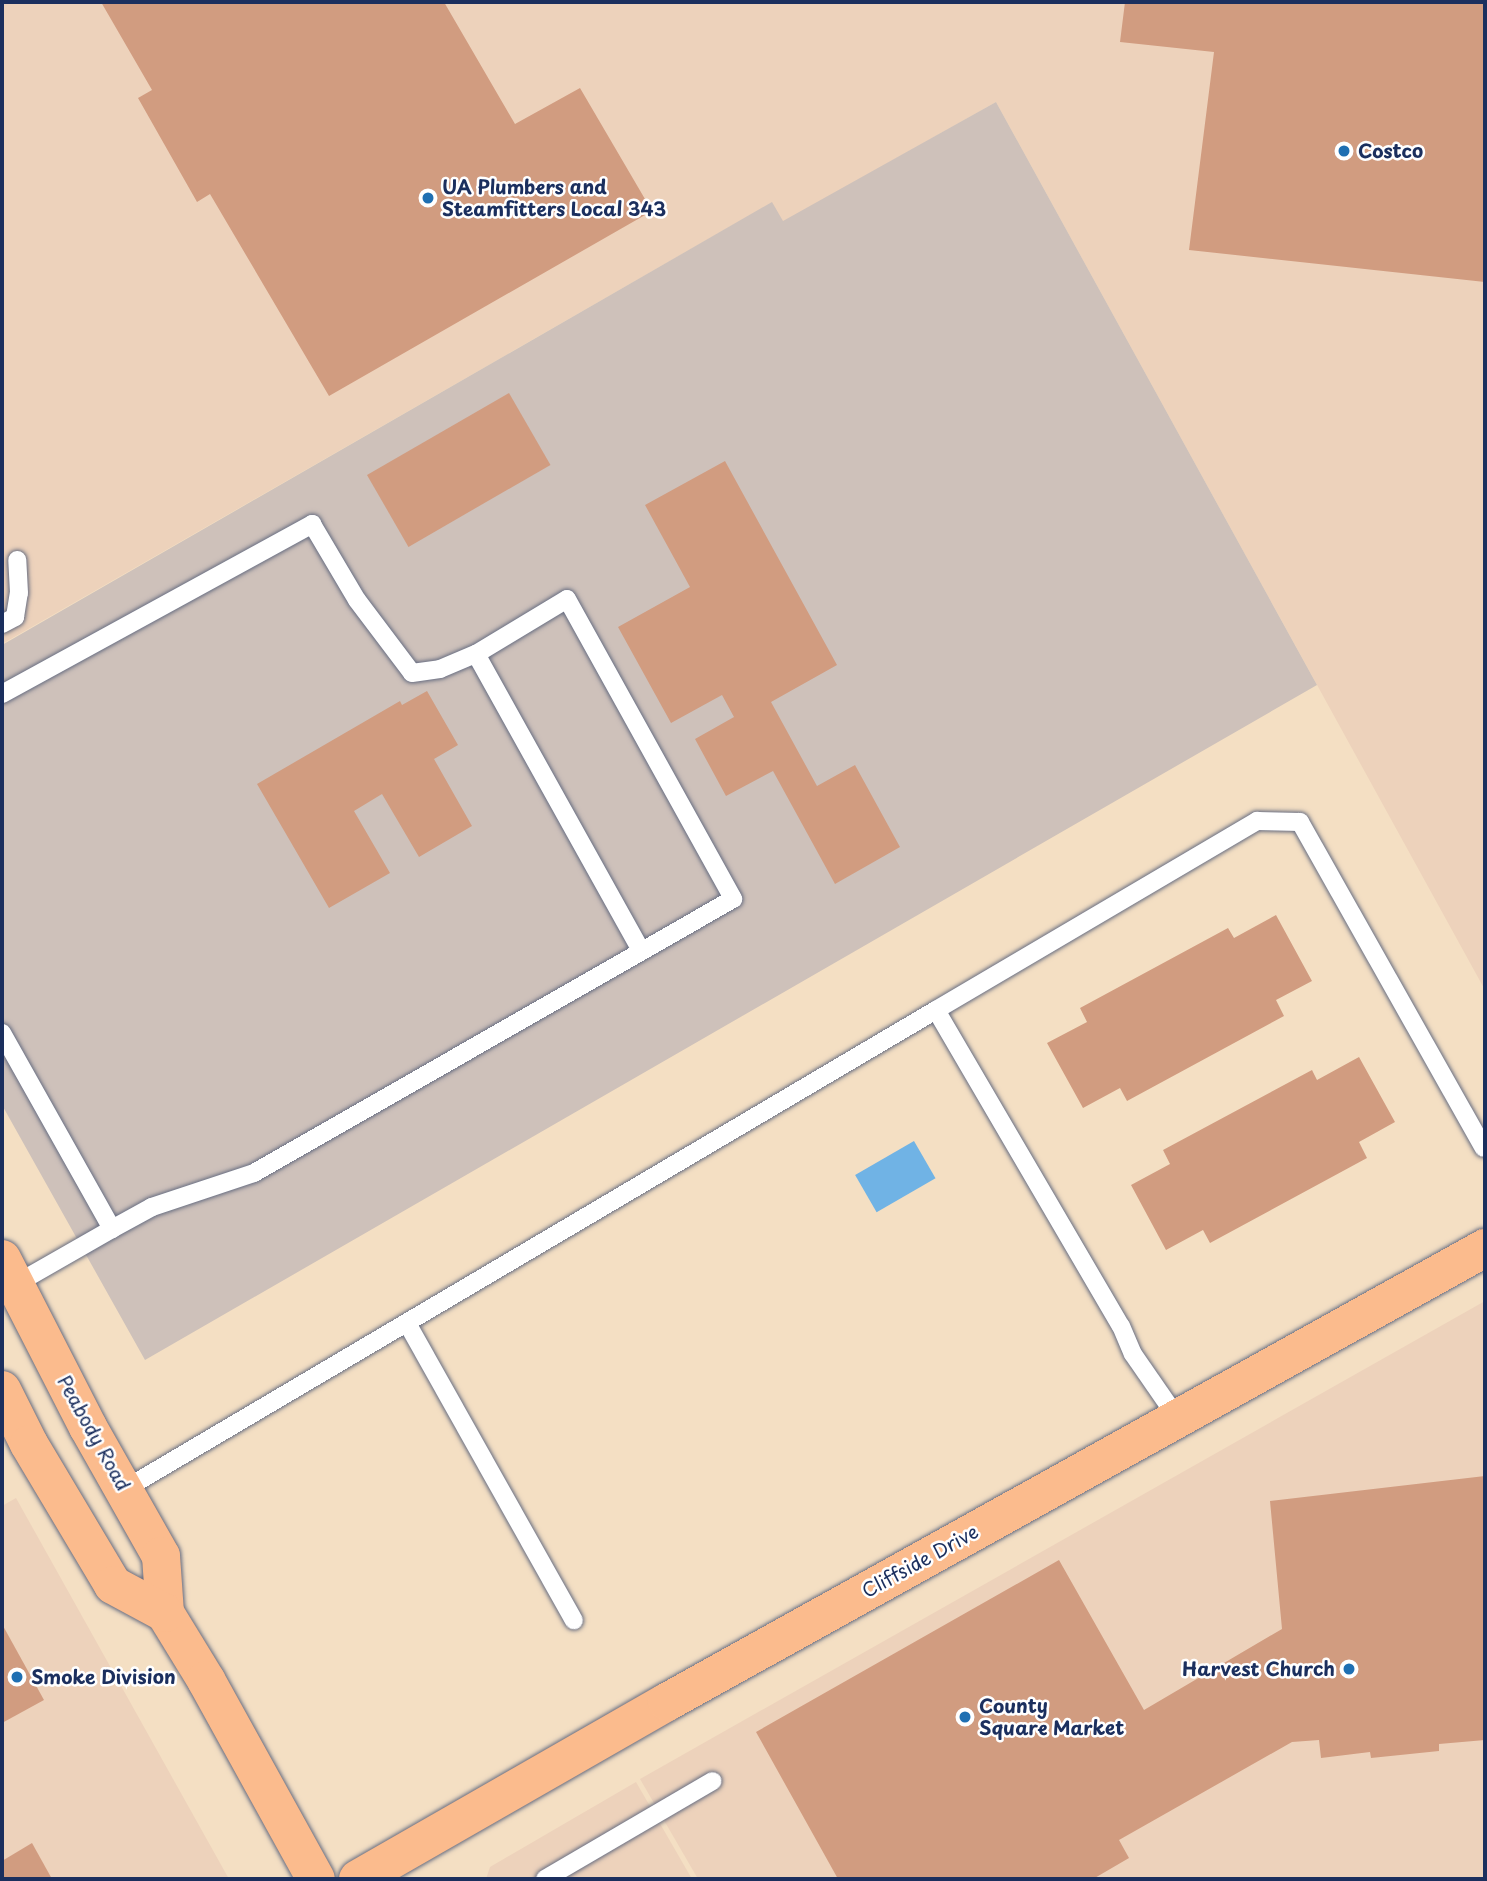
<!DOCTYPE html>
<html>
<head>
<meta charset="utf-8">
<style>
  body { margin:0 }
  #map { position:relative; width:1487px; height:1881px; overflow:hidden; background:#f4dfc3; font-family:"Playpen Sans",sans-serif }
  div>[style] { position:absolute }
  .built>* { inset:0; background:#edd2bb }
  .industrial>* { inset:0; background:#cec1ba }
  .water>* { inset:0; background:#70b3e5; transform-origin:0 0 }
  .building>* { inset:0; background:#d19c80; transform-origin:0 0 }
  .roads { filter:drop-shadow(0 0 2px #676d81) drop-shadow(0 0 2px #676d81) }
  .service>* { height:18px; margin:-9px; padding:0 9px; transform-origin:9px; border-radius:9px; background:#fff }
  .primary>* { height:38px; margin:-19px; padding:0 19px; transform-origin:19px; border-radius:19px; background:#fbbb8d }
  .dots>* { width:19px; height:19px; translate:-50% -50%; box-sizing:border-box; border:4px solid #fff; border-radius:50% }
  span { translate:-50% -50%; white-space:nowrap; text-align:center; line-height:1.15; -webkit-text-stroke:5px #fff; paint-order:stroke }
  .poi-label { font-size:19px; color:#1b2f5e; font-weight:700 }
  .left { translate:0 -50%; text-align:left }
  .right { translate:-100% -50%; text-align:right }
  .street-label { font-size:19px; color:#1b2f5e }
  .frame { position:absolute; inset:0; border:4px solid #1b2f5e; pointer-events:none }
</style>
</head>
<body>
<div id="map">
  <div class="built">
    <div style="clip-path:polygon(2px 2px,1485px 2px,1485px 990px,996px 102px,783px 222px,771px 203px,2px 644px)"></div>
    <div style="clip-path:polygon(1485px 1301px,1485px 1879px,698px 1879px,640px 1779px)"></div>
    <div style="clip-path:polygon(16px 1498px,229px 1879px,2px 1879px,2px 1506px)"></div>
    <div style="clip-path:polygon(636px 1782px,692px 1879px,486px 1879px,490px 1867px)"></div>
  </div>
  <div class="industrial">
    <div style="clip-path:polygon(996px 102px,1317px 685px,145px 1360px,2px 1105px,2px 645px,772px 202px,783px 221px)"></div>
  </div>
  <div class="water">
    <div style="left:914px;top:1141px;width:43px;height:68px;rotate:60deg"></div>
  </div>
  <div class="building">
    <div style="clip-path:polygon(101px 2px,444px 2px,515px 124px,580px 88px,652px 211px,329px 396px,210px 194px,197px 202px,138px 98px,152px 90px)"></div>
    <div style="clip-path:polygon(1125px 2px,1485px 2px,1485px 282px,1189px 250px,1214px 52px,1120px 42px)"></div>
    <div style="left:509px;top:393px;width:83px;height:164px;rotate:60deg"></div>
    <div style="clip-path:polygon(725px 461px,837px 665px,771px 702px,817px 786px,855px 765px,900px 847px,835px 884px,773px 771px,726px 796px,695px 739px,734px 717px,722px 695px,671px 723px,618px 627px,690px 587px,645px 505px)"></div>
    <div style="clip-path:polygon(427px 691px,458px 745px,434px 759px,472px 826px,419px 857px,382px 794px,354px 811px,390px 873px,329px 908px,257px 784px,400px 701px,402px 705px)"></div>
    <div style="clip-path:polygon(1276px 915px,1312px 981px,1276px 1000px,1284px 1016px,1127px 1101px,1120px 1088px,1083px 1108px,1047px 1043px,1087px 1022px,1080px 1008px,1228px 928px,1234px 938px)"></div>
    <div style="clip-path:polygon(1359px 1057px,1395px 1122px,1359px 1142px,1367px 1158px,1210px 1243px,1203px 1230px,1166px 1250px,1131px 1185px,1170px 1164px,1163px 1150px,1312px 1070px,1317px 1080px)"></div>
    <div style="clip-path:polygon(1485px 1476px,1485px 1740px,1439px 1744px,1439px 1751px,1371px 1758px,1370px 1752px,1321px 1758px,1319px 1740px,1292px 1742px,1119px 1840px,1129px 1858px,1093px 1879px,838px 1879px,756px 1732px,1059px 1560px,1144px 1710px,1282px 1629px,1270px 1501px)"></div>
    <div style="clip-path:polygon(2px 1624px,44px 1700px,2px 1723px)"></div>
    <div style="clip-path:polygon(32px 1843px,52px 1879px,2px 1879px,2px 1861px)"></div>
  </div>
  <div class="roads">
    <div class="service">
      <div style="left:2px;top:624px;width:15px;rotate:-28deg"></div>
      <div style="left:15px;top:617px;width:24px;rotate:-81deg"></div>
      <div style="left:19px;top:593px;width:33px;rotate:-93deg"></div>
      <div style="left:476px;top:654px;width:340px;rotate:60.9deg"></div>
      <div style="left:2px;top:694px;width:354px;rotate:-28.7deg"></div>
      <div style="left:312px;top:524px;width:88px;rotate:59.4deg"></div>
      <div style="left:357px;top:600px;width:91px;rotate:53deg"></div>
      <div style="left:412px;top:673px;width:28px;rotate:-8deg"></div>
      <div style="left:440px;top:669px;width:39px;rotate:-23deg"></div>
      <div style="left:476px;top:654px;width:106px;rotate:-31.1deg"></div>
      <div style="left:567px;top:599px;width:343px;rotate:61deg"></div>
      <div style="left:733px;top:899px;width:552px;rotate:150.23deg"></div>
      <div style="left:254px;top:1173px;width:108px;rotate:161.6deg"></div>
      <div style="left:152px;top:1207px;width:46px;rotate:151.2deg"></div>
      <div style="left:936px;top:1010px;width:373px;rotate:-30.5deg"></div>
      <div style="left:1257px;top:821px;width:43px;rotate:1.3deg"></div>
      <div style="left:1300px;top:822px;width:374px;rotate:60.6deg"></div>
      <div style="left:2px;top:1033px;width:225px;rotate:60.7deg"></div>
      <div style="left:112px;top:1229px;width:111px;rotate:150.2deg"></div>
      <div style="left:407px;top:1323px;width:341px;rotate:60.7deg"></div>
      <div style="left:125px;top:1489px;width:942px;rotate:-30.57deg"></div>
      <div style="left:936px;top:1010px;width:366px;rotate:59.7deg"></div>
      <div style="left:1121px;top:1326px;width:30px;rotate:67deg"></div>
      <div style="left:1133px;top:1354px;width:79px;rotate:55.3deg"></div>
      <div style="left:545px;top:1879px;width:194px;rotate:-30.3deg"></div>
    </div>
    <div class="primary">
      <div style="left:2px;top:1259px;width:189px;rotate:62.9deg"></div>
      <div style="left:88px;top:1427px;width:148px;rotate:60.5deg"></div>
      <div style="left:161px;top:1556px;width:57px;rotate:86deg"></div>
      <div style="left:165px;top:1613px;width:79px;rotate:58.5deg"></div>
      <div style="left:206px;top:1680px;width:227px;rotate:61.1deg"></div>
      <div style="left:2px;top:1390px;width:60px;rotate:63.4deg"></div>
      <div style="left:29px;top:1444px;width:164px;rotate:59.2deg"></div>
      <div style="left:113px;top:1585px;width:59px;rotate:28.3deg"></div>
      <div style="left:358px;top:1879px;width:356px;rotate:-29.8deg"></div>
      <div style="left:667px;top:1702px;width:936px;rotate:-29.03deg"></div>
    </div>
  </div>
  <div class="dots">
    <div style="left:1344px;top:151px;background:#1f6fb2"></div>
    <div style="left:428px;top:198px;background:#1f6fb2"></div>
    <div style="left:1349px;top:1669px;background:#1f6fb2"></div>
    <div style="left:17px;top:1677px;background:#1f6fb2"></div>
    <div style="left:965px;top:1717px;background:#1f6fb2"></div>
  </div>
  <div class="poi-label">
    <span class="left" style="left:1358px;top:151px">Costco</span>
    <span class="left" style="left:442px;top:198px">UA Plumbers and<br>Steamfitters Local 343</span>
    <span class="right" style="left:1335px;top:1669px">Harvest Church</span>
    <span class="left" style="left:31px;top:1677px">Smoke Division</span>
    <span class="left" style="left:979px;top:1717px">County<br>Square Market</span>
  </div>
  <div class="street-label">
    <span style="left:94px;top:1433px;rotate:61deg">Peabody Road</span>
    <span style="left:920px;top:1561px;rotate:-29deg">Cliffside Drive</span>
  </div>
  <div class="frame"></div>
</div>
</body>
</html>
